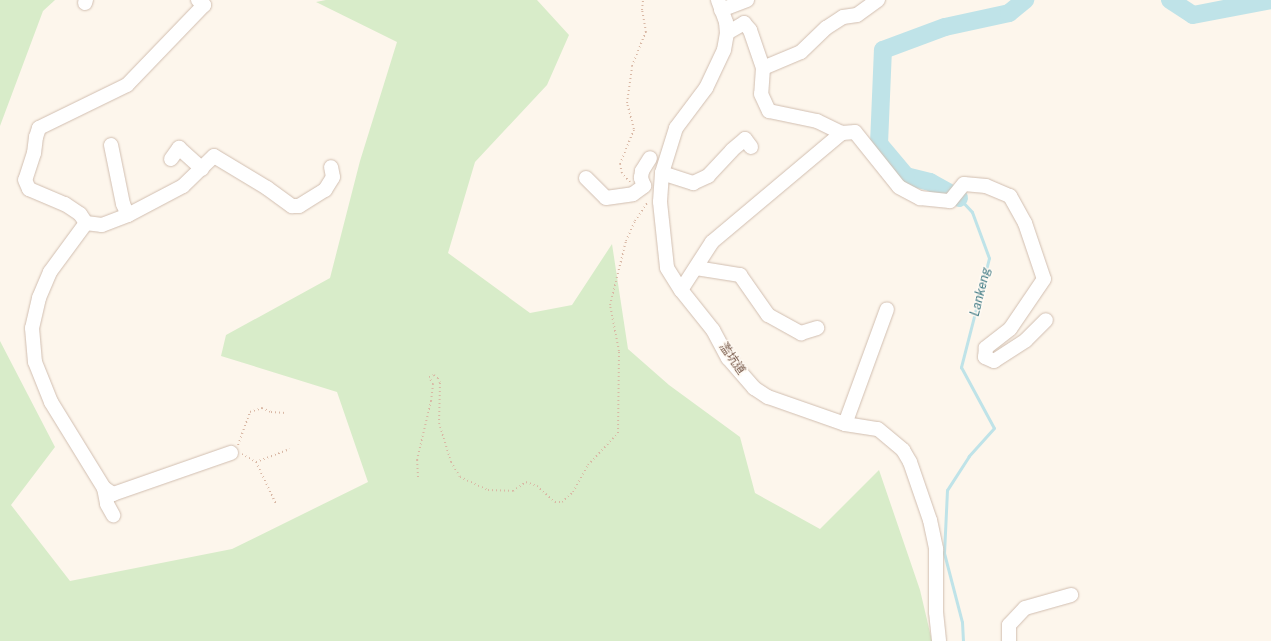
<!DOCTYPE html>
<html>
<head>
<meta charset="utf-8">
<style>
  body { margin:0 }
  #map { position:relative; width:1271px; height:641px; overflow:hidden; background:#fdf6ec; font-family:"Public Sans","Noto Sans TC",sans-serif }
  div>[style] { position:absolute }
  .green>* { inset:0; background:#d8ecc9 }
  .stream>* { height:3px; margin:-1.5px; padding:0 1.5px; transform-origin:1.5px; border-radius:1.5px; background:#bfe3e8 }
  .river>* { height:18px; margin:-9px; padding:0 9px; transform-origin:9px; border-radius:9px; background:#bfe3e8 }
  .path>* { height:2px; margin-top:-1px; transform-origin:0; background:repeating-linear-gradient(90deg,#d9b8a5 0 1px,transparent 0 4px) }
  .roads { filter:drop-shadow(0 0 1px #d1beb0) drop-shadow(0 0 1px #d1beb0) }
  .minor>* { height:14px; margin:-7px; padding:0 7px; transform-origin:7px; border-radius:7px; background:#fff }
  span { translate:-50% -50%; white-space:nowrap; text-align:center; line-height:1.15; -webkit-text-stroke:3px #fffaf3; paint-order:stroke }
  .street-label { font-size:12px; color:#7a5c4d }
  .water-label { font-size:13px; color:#437c86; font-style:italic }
</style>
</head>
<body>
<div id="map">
  <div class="green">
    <div style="clip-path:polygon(0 0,55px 0,43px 11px,0 126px)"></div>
    <div style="clip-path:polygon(326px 0,537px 0,569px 35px,547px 85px,475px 162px,448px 253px,530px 313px,572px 305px,612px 244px,628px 349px,669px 385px,740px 437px,755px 493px,820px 529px,879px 470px,920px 590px,932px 641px,0 641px,0 341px,55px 447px,11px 505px,70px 581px,232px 549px,368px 482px,337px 392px,221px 356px,226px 335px,330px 278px,360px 161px,397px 42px,316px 2px)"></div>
  </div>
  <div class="stream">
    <div style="left:959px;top:198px;width:19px;rotate:47deg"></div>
    <div style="left:972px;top:212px;width:49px;rotate:69.7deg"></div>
    <div style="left:989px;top:258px;width:113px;rotate:104.4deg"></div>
    <div style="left:961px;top:367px;width:69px;rotate:61.6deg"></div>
    <div style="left:994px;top:428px;width:38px;rotate:132deg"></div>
    <div style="left:969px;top:456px;width:40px;rotate:122.9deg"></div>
    <div style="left:947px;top:490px;width:63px;rotate:92.7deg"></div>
    <div style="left:944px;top:553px;width:71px;rotate:75.4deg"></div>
    <div style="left:962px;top:622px;width:19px;rotate:87deg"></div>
  </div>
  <div class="river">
    <div style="left:1170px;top:0;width:27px;rotate:33deg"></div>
    <div style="left:1193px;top:15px;width:79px;rotate:-10.9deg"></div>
    <div style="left:959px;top:198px;width:33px;rotate:-151deg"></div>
    <div style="left:930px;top:182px;width:25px;rotate:-166deg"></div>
    <div style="left:906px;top:176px;width:42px;rotate:-130.2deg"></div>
    <div style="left:879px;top:144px;width:94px;rotate:-87.6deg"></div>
    <div style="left:883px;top:50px;width:66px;rotate:-20.4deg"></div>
    <div style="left:945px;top:27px;width:66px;rotate:-12.3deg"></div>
    <div style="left:1009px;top:13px;width:21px;rotate:-39deg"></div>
  </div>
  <div class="path">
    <div style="left:630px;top:182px;width:12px;rotate:-132deg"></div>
    <div style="left:622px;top:173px;width:9px;rotate:-103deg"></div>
    <div style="left:620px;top:164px;width:38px;rotate:-68deg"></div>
    <div style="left:634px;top:129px;width:27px;rotate:-105deg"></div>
    <div style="left:627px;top:103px;width:37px;rotate:-82deg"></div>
    <div style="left:632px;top:66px;width:37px;rotate:-68deg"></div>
    <div style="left:646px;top:32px;width:22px;rotate:-100deg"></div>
    <div style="left:642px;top:10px;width:10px;rotate:-84deg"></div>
    <div style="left:238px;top:445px;width:35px;rotate:-70deg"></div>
    <div style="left:250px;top:412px;width:13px;rotate:-18deg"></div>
    <div style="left:262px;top:408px;width:10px;rotate:24deg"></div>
    <div style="left:271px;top:412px;width:15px;rotate:4deg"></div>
    <div style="left:242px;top:454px;width:16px;rotate:30deg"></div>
    <div style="left:256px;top:462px;width:47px;rotate:64.5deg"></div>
    <div style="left:256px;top:462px;width:36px;rotate:-21deg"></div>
    <div style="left:418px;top:477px;width:17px;rotate:-93deg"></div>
    <div style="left:417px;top:460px;width:61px;rotate:-76.7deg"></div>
    <div style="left:431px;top:401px;width:17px;rotate:-83deg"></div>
    <div style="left:433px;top:384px;width:8px;rotate:-120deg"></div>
    <div style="left:429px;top:377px;width:5px;rotate:-22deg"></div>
    <div style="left:434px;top:375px;width:5px;rotate:37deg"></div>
    <div style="left:438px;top:378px;width:5px;rotate:68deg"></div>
    <div style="left:440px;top:383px;width:40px;rotate:91.4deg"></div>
    <div style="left:439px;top:423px;width:41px;rotate:72.9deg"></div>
    <div style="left:451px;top:462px;width:17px;rotate:59deg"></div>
    <div style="left:460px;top:477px;width:31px;rotate:25deg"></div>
    <div style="left:488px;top:490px;width:25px;rotate:2deg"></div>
    <div style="left:513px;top:491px;width:16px;rotate:-35deg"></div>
    <div style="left:526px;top:482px;width:12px;rotate:20deg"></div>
    <div style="left:537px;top:486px;width:24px;rotate:42deg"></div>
    <div style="left:555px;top:502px;width:7px"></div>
    <div style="left:562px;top:502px;width:15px;rotate:-42deg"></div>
    <div style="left:573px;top:492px;width:31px;rotate:-61deg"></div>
    <div style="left:588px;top:465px;width:44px;rotate:-46.8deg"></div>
    <div style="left:618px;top:433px;width:82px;rotate:-89.3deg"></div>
    <div style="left:619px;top:351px;width:47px;rotate:-101.1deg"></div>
    <div style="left:610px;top:305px;width:66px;rotate:-76deg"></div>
    <div style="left:626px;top:241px;width:22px;rotate:-66deg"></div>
    <div style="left:635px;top:221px;width:22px;rotate:-56deg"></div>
  </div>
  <div class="roads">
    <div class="minor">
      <div style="left:198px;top:0;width:8px;rotate:40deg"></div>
      <div style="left:204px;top:5px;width:111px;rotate:133.9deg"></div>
      <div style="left:127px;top:85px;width:98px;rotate:154deg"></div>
      <div style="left:39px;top:128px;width:9px;rotate:108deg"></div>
      <div style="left:36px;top:137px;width:16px;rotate:97deg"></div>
      <div style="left:34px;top:153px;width:28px;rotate:108deg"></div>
      <div style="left:25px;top:180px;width:10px;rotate:66deg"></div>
      <div style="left:29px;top:189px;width:39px;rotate:23deg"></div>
      <div style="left:65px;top:204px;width:18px;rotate:34deg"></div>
      <div style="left:80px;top:214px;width:11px;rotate:56deg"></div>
      <div style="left:86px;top:223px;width:61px;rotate:126.3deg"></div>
      <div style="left:50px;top:272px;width:28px;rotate:113deg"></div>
      <div style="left:39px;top:298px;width:31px;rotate:103deg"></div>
      <div style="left:32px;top:328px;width:34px;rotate:85deg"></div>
      <div style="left:35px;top:362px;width:43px;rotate:68.2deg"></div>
      <div style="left:51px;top:402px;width:101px;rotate:58.4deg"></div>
      <div style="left:104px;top:488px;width:11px;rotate:34deg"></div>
      <div style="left:113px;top:494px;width:125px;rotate:-19.2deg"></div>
      <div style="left:718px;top:0;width:23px;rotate:70deg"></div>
      <div style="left:726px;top:22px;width:11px;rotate:85deg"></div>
      <div style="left:727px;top:33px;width:17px;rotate:100deg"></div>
      <div style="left:724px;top:50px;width:42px;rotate:115.3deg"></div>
      <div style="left:706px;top:88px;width:50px;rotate:126.9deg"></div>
      <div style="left:676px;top:128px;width:47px;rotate:107.3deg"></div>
      <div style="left:662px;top:173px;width:29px;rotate:94deg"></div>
      <div style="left:660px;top:202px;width:66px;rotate:83.9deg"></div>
      <div style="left:667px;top:268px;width:26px;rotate:58deg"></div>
      <div style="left:681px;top:290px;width:51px;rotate:51.3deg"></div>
      <div style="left:713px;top:330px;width:32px;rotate:62deg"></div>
      <div style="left:728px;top:358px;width:40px;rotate:49deg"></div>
      <div style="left:754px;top:388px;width:17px;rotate:33deg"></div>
      <div style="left:768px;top:397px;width:82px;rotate:19.3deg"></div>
      <div style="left:845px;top:424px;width:33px;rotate:9deg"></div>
      <div style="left:878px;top:429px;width:33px;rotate:40deg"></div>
      <div style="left:903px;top:450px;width:14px;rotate:60deg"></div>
      <div style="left:910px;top:462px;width:61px;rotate:71deg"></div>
      <div style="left:930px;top:520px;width:30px;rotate:78deg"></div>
      <div style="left:936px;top:549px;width:63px;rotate:90deg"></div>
      <div style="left:936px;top:612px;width:29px;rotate:84deg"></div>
      <div style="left:85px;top:3px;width:3px;rotate:-72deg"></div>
      <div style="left:721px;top:10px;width:28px;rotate:-21deg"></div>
      <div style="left:727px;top:33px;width:20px;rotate:-30deg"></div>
      <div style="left:744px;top:23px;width:9px;rotate:49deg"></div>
      <div style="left:750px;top:30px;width:40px;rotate:71.1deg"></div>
      <div style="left:763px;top:68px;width:26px;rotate:94deg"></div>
      <div style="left:761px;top:94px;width:19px;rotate:65deg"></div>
      <div style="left:769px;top:111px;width:49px;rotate:11.8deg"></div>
      <div style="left:817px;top:121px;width:28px;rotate:26deg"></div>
      <div style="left:842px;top:133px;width:13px;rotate:-4deg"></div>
      <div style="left:855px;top:132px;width:70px;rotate:51.3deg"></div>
      <div style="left:899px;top:187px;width:24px;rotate:28deg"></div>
      <div style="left:920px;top:198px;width:30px;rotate:6deg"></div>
      <div style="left:950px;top:201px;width:22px;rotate:-51deg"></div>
      <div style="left:964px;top:184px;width:22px;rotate:5deg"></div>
      <div style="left:986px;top:186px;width:26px;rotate:23deg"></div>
      <div style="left:1010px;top:196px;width:31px;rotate:61deg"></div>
      <div style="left:1025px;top:223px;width:59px;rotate:71.3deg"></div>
      <div style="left:1044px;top:279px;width:60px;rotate:124.2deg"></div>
      <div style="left:1010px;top:329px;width:31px;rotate:142deg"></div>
      <div style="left:986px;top:348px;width:9px;rotate:96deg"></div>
      <div style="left:985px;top:357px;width:10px;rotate:24deg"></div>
      <div style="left:994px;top:361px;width:38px;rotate:-33deg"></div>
      <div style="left:1026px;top:340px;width:28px;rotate:-45deg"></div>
      <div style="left:763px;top:68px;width:41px;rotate:-22.8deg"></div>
      <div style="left:801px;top:52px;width:35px;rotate:-44deg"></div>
      <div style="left:826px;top:28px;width:20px;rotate:-33deg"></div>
      <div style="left:843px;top:17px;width:14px;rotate:-8deg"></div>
      <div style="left:857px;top:15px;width:26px;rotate:-36deg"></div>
      <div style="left:111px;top:145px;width:60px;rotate:78.5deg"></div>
      <div style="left:123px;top:204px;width:12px;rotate:66deg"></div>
      <div style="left:171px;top:159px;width:14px;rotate:-54deg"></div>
      <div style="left:179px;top:148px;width:31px;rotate:42deg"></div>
      <div style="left:662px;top:173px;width:33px;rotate:18deg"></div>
      <div style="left:693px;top:183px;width:17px;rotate:-25deg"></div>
      <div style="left:708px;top:176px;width:35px;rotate:-47deg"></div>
      <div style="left:732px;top:150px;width:17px;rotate:-40deg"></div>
      <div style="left:745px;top:139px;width:10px;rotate:53deg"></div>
      <div style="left:586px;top:178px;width:28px;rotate:45deg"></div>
      <div style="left:606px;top:198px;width:27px;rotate:-8deg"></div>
      <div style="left:633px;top:194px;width:14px;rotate:-36deg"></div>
      <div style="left:644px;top:186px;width:9px;rotate:-111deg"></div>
      <div style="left:641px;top:178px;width:7px;rotate:-82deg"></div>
      <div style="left:642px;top:171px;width:15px;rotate:-58deg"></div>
      <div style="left:86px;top:223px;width:16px;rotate:7deg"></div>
      <div style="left:102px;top:225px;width:28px;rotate:-21deg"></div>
      <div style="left:128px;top:215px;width:62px;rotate:-27.8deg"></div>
      <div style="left:183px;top:186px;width:43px;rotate:-44.1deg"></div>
      <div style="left:214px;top:156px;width:62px;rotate:31.1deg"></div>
      <div style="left:267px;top:188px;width:31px;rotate:36deg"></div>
      <div style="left:292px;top:206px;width:7px"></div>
      <div style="left:299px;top:206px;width:31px;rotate:-32deg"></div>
      <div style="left:325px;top:190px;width:15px;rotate:-58deg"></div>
      <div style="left:333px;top:177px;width:10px;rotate:-101deg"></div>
      <div style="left:696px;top:268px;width:45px;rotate:9deg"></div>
      <div style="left:740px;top:275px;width:49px;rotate:55deg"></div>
      <div style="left:768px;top:315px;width:38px;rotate:29deg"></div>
      <div style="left:801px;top:333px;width:17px;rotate:-17deg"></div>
      <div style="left:681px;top:290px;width:57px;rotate:-57.1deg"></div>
      <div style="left:712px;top:242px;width:170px;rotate:-40deg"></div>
      <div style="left:845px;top:424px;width:122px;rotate:-69.9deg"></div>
      <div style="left:104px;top:488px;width:16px;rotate:79deg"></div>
      <div style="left:107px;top:504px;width:13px;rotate:61deg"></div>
      <div style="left:1009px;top:641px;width:16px;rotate:-90deg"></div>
      <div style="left:1009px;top:625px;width:23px;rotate:-47deg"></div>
      <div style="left:1025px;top:608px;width:48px;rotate:-15.8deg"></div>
    </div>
  </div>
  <div class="street-label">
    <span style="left:732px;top:359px;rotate:55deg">濫坑道</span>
  </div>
  <div class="water-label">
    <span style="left:981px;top:292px;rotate:-76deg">Lankeng</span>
  </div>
</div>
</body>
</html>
